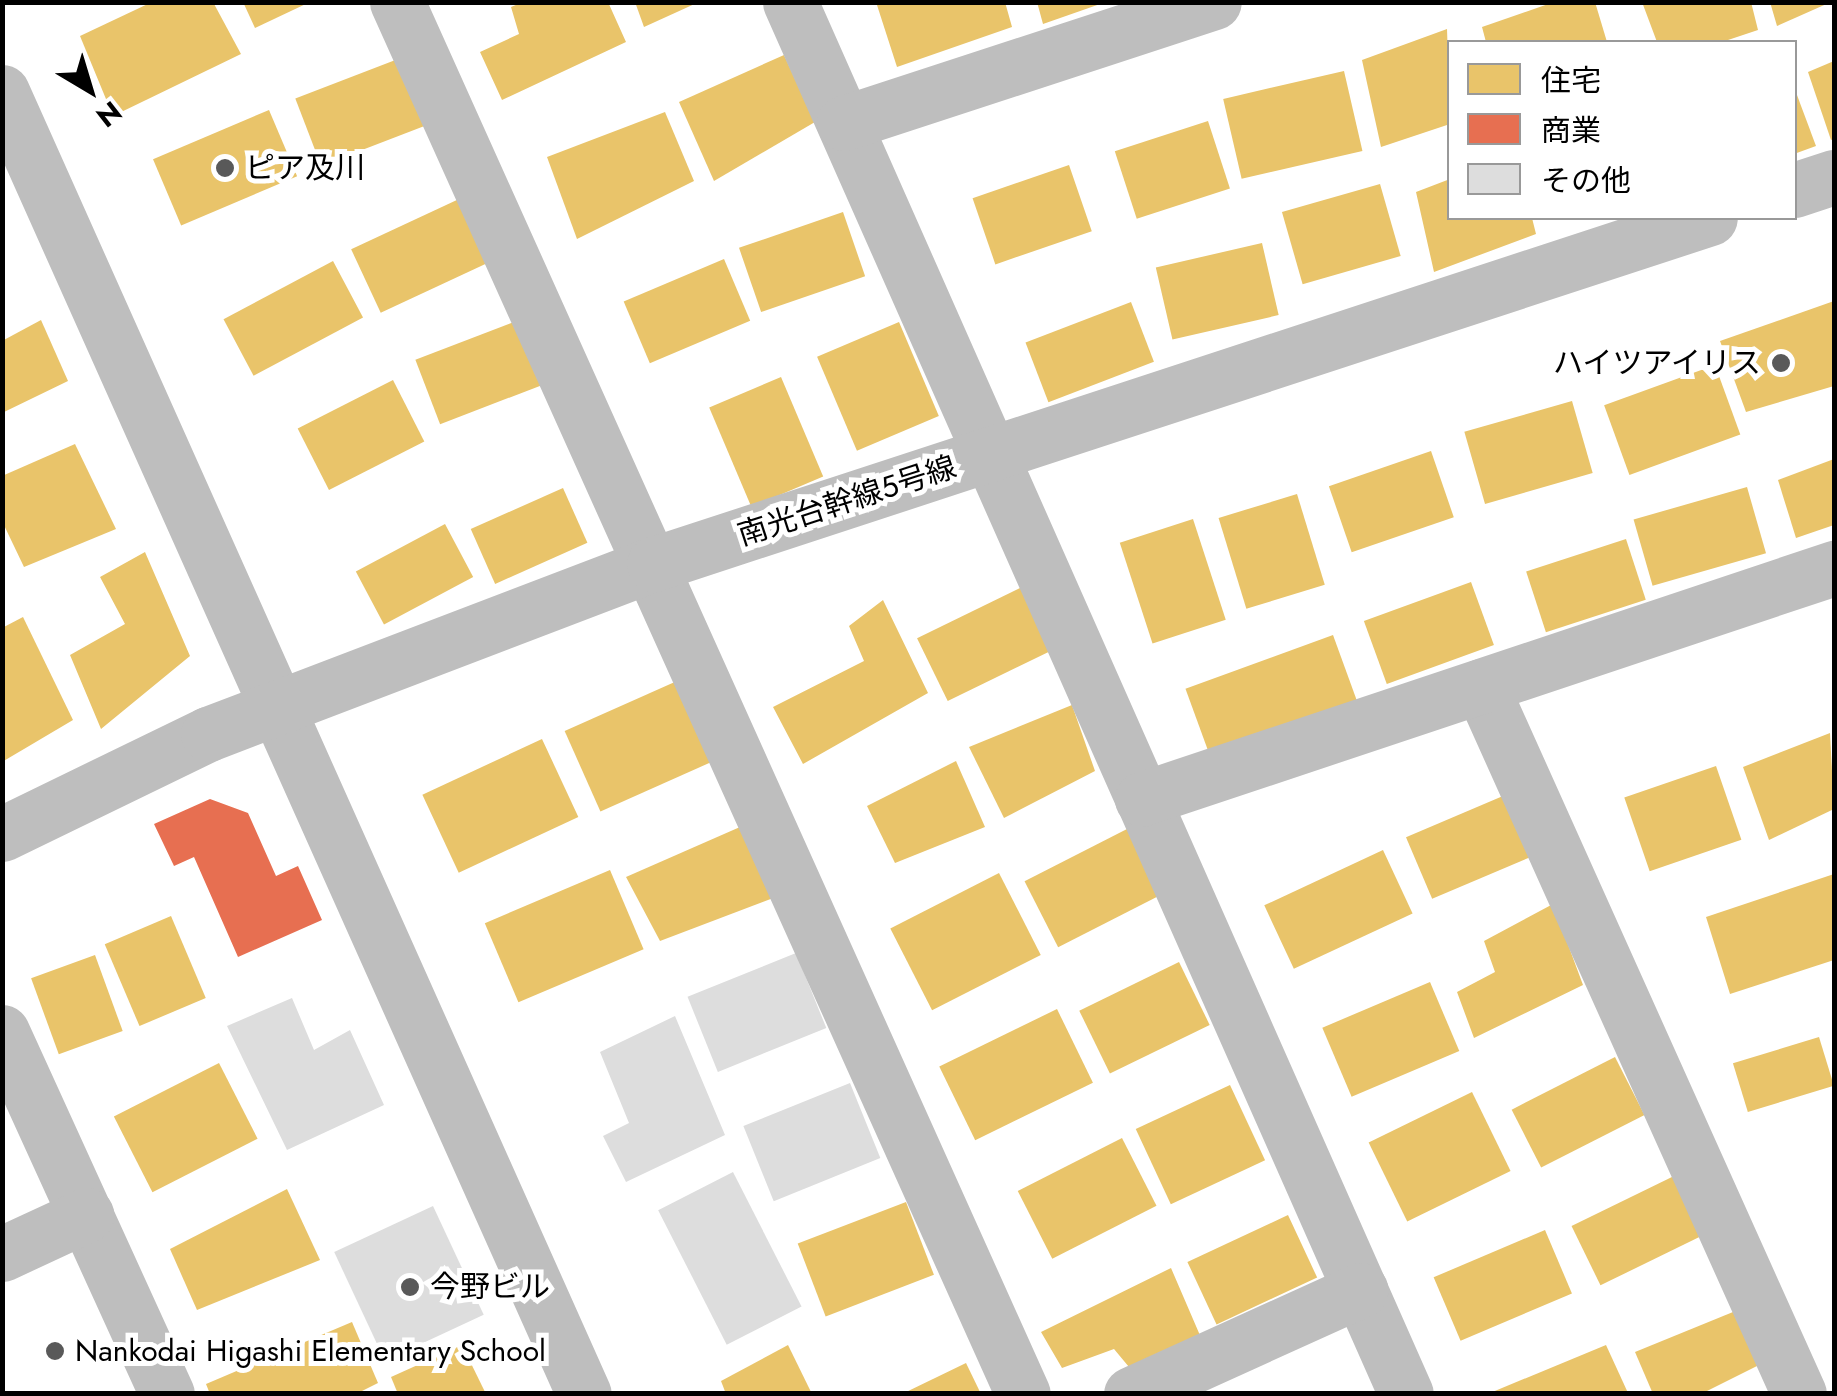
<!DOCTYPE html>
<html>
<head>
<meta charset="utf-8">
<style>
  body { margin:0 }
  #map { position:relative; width:1837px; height:1396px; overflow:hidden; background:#fff; font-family:Jost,"Noto Sans JP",sans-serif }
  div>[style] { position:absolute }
  .homes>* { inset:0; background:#e9c46a; transform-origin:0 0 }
  .shops>* { inset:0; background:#e76f51 }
  .building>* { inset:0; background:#ddd; transform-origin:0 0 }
  .minor>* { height:55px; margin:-27.5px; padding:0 27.5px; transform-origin:27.5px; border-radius:27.5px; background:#bebebe }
  .dots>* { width:28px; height:28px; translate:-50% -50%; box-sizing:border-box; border:5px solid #fff; border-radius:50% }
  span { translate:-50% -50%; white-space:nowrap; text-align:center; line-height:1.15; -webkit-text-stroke:10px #fff; paint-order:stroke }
  .poi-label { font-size:30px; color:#000 }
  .left { translate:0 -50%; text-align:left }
  .right { translate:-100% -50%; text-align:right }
  .street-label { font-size:30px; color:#000 }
  .frame { position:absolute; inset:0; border:5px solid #000; pointer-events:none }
  .legend { position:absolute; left:1447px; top:40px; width:350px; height:180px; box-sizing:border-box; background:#fff; border:2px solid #999; margin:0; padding:12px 18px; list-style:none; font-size:30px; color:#000 }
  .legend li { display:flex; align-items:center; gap:20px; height:50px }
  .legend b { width:50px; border:2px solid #999 }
  .north { position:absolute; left:40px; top:40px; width:100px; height:100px; -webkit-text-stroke:8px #fff; paint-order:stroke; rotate:142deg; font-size:28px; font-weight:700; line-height:40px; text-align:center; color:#000 }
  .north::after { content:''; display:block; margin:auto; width:35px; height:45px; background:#000; clip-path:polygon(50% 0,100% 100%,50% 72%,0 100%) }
</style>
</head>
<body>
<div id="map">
  <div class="homes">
    <div style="clip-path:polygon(152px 2px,213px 2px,241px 54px,113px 116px,80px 36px)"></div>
    <div style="clip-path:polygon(243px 2px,310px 2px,255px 28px)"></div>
    <div style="clip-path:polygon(523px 2px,608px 2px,626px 42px,502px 100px,480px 52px,519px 34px,511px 7px)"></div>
    <div style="clip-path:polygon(635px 2px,699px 2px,644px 27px)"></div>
    <div style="clip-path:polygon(876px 2px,1005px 2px,1012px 27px,897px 67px)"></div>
    <div style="clip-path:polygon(1037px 2px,1103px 2px,1103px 3px,1043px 24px)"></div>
    <div style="clip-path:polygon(1554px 2px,1595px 2px,1607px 42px,1486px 42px,1482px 27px)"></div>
    <div style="clip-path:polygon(1642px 2px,1751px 2px,1758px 30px,1722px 42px,1657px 42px)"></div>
    <div style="clip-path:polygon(1770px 2px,1831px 2px,1777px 26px)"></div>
    <div style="clip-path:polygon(1447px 29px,1450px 124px,1381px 147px,1362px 60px)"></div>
    <div style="clip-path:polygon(784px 55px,815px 122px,714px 181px,679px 102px)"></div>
    <div style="left:398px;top:59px;width:72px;height:110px;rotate:69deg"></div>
    <div style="clip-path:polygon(1834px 61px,1834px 139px,1831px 140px,1808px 72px)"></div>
    <div style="left:1344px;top:71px;width:82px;height:124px;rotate:77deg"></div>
    <div style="clip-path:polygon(1794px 87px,1816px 146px,1794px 154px)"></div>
    <div style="left:269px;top:110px;width:72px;height:126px;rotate:67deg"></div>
    <div style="clip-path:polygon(665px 112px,694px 181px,577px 239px,547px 157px)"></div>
    <div style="left:1208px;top:121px;width:71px;height:98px;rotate:72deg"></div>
    <div style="left:1069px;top:165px;width:70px;height:102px;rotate:71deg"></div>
    <div style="clip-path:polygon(1450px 179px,1450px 218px,1532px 218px,1536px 234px,1434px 272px,1416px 192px)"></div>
    <div style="left:1380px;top:184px;width:75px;height:102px;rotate:74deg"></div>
    <div style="left:459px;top:199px;width:70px;height:119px;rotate:65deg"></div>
    <div style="left:843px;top:212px;width:68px;height:110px;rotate:71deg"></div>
    <div style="left:1262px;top:243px;width:74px;height:109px;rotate:77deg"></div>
    <div style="left:724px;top:259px;width:67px;height:109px;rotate:67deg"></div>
    <div style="left:333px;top:261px;width:64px;height:124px;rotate:62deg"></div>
    <div style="clip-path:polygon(1834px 301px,1834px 386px,1746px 412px,1720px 341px)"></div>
    <div style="left:1131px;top:302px;width:64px;height:113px;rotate:69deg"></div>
    <div style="clip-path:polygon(41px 320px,68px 381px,2px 413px,2px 341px)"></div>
    <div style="left:519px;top:320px;width:69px;height:111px;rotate:69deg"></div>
    <div style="left:899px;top:322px;width:102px;height:89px;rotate:67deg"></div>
    <div style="left:1715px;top:365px;width:74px;height:118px;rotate:70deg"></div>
    <div style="left:781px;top:377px;width:108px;height:78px;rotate:67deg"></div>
    <div style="left:393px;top:380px;width:69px;height:107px;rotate:63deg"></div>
    <div style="left:1572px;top:401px;width:75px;height:112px;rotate:74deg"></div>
    <div style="clip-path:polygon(75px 444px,116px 529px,24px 567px,2px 521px,2px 476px)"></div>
    <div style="left:1431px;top:451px;width:70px;height:108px;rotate:71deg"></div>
    <div style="clip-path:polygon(1834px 459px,1834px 525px,1796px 538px,1778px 480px)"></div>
    <div style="left:1747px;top:487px;width:69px;height:118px;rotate:74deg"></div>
    <div style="left:563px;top:488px;width:60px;height:101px;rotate:66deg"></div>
    <div style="left:1297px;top:494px;width:95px;height:82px;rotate:73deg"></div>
    <div style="left:1193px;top:519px;width:106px;height:77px;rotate:72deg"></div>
    <div style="left:445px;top:524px;width:60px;height:101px;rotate:62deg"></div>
    <div style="left:1626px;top:539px;width:64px;height:105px;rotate:72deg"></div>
    <div style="clip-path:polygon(145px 552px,190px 656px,101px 729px,70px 655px,125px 624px,100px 577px)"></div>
    <div style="left:1471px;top:582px;width:67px;height:114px;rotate:70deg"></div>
    <div style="left:1024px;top:586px;width:70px;height:119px;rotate:64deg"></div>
    <div style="clip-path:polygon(883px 600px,928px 693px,803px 764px,773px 707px,864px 661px,849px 626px)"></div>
    <div style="clip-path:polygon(23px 617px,73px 720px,2px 762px,2px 628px)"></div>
    <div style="left:1333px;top:635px;width:72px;height:157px;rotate:70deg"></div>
    <div style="left:677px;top:681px;width:88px;height:123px;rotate:66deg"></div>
    <div style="clip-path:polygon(1072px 705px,1095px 771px,1004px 818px,969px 747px)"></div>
    <div style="clip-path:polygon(1830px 733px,1834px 809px,1769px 840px,1743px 767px)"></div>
    <div style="left:542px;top:739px;width:86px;height:132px;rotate:65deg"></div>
    <div style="clip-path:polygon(956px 761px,985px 827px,895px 863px,867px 806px)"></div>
    <div style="left:1716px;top:766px;width:78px;height:97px;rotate:71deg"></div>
    <div style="left:1510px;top:793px;width:67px;height:113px;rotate:67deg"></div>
    <div style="clip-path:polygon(740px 827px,776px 897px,660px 941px,626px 877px)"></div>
    <div style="left:1127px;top:829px;width:74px;height:115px;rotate:63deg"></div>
    <div style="left:1383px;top:850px;width:70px;height:131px;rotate:65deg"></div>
    <div style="left:610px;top:870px;width:86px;height:136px;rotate:67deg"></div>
    <div style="left:999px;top:873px;width:92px;height:122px;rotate:63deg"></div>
    <div style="clip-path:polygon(1834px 874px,1834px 960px,1730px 994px,1706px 917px)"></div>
    <div style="clip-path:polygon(1553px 904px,1583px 985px,1474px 1038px,1457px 992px,1495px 972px,1484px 941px)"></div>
    <div style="left:171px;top:916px;width:89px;height:72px;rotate:67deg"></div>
    <div style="left:95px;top:955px;width:81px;height:68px;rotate:70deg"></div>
    <div style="left:1179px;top:962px;width:70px;height:111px;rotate:64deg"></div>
    <div style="left:1430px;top:982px;width:75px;height:117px;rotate:67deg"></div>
    <div style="left:1057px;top:1009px;width:82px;height:131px;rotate:64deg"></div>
    <div style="left:1819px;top:1037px;width:51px;height:90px;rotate:73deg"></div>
    <div style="left:1615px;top:1057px;width:65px;height:116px;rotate:63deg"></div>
    <div style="left:219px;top:1063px;width:85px;height:118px;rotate:63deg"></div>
    <div style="left:1230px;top:1085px;width:83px;height:104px;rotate:65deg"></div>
    <div style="left:1472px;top:1092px;width:88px;height:115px;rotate:64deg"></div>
    <div style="left:1122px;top:1138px;width:76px;height:117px;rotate:63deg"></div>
    <div style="left:1674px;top:1176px;width:66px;height:114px;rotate:64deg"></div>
    <div style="clip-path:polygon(287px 1189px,320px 1260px,197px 1310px,170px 1249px)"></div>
    <div style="left:906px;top:1202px;width:78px;height:116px;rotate:69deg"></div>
    <div style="left:1288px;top:1215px;width:69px;height:111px;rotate:65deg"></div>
    <div style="left:1545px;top:1230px;width:69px;height:121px;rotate:67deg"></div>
    <div style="clip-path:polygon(1171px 1268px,1202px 1340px,1134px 1373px,1114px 1349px,1062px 1368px,1041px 1332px)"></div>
    <div style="clip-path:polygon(1733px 1312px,1759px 1365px,1701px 1394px,1653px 1394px,1635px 1352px)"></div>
    <div style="clip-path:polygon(352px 1322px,378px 1383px,356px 1394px,210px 1394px,206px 1384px)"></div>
    <div style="clip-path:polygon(462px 1345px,486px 1394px,398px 1394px,391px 1377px)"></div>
    <div style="clip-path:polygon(788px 1345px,812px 1394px,726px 1394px,721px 1381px)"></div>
    <div style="clip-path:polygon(1606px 1345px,1628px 1393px,1490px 1393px)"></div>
    <div style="clip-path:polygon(966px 1363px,981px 1394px,902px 1394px)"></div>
  </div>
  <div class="shops">
    <div style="clip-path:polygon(210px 799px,248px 813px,276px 876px,298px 866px,322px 920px,238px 957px,194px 857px,174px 866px,154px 824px)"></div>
  </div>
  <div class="building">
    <div style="left:796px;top:953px;width:81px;height:117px;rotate:68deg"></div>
    <div style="clip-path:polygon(292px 998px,314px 1050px,350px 1030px,384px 1105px,287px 1150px,227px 1026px)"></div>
    <div style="clip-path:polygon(675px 1016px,725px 1135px,626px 1182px,603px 1136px,629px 1123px,600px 1052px)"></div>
    <div style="left:850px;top:1083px;width:81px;height:115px;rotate:68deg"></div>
    <div style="left:733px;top:1172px;width:151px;height:84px;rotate:63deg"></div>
    <div style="left:433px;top:1206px;width:120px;height:109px;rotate:65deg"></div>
  </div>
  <div class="minor">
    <div style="left:397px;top:2px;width:1526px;rotate:65.79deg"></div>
    <div style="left:790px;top:2px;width:1522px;rotate:66.13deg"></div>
    <div style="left:2px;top:92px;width:1426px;rotate:65.92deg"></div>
    <div style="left:844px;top:123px;width:389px;rotate:-18.1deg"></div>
    <div style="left:1794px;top:190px;width:42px;rotate:-18deg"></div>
    <div style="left:1481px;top:686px;width:776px;rotate:65.81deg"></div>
    <div style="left:1142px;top:799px;width:730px;rotate:-18.46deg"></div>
    <div style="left:2px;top:834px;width:229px;rotate:-25.9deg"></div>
    <div style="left:208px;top:734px;width:477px;rotate:-20.9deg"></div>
    <div style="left:654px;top:564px;width:1111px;rotate:-18.14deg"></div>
    <div style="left:2px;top:1032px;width:398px;rotate:65.5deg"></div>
    <div style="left:2px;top:1254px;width:93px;rotate:-24.9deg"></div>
    <div style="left:1131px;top:1394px;width:252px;rotate:-24.4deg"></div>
  </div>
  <div class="dots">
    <div style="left:225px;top:168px;background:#595959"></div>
    <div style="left:1781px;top:363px;background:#595959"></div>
    <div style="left:410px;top:1287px;background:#595959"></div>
    <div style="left:55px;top:1351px;background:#595959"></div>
  </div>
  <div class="poi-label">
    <span class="left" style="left:245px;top:168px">ピア及川</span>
    <span class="right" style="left:1761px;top:363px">ハイツアイリス</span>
    <span class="left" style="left:430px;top:1287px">今野ビル</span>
    <span class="left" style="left:75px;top:1351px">Nankodai Higashi Elementary School</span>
  </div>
  <div class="street-label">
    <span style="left:847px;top:501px;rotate:-18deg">南光台幹線５号線</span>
  </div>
  <div class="frame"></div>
  <ul class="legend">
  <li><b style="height:28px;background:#e9c46a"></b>住宅</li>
  <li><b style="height:28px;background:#e76f51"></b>商業</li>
  <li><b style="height:28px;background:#ddd"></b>その他</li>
  </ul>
  <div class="north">N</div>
</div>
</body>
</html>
